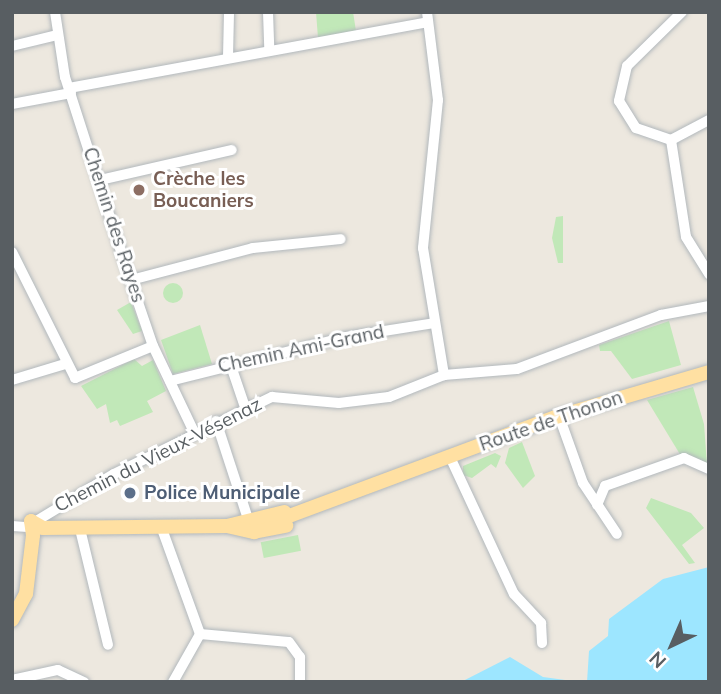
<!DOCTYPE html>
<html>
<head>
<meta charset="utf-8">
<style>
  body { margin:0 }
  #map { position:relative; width:721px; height:694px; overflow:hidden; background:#ede8df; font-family:Mulish,sans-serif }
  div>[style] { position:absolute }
  .green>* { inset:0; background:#c1e8b8; transform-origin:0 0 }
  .round { border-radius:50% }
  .water>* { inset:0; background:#9de6ff }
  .roads { filter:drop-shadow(0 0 2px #b2b8bc) drop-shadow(0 0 2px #b2b8bc) }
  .minor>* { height:10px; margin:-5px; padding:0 5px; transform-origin:5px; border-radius:5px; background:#fff }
  .major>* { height:14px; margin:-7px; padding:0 7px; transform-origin:7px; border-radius:7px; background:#ffe0a2 }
  .dots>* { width:19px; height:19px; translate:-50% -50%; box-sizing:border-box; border:4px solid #fff; border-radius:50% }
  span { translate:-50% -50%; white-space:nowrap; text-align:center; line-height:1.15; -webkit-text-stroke:6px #fff; paint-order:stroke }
  .education-label { font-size:19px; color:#785e54; font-weight:700 }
  .left { translate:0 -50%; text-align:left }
  .street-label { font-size:19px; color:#585e62 }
  .service-label { font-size:19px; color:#4e5e75; font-weight:700 }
  .frame { position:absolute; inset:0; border:14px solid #585e62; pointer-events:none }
  .north { position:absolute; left:637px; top:610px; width:70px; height:70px; -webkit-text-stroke:5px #fff; paint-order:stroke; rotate:224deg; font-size:19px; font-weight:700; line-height:28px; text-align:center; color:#585e62 }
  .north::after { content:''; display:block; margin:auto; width:24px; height:32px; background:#585e62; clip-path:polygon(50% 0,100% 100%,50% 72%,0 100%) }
</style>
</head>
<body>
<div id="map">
  <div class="green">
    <div style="clip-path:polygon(316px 12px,353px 12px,356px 31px,318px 38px)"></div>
    <div style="clip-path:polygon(563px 216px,563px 263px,558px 263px,552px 238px,556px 217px)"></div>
    <div class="round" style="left:163px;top:283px;width:20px;height:20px"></div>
    <div style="clip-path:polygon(131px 302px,142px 331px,133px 334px,117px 310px)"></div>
    <div style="clip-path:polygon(669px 321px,681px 365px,632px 379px,611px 351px,600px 351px,599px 345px)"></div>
    <div style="clip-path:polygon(200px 325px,212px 364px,173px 374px,161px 340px)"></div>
    <div style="clip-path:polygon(134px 359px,142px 366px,153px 360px,166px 391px,147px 401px,153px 412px,120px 426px,117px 420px,110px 423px,106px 404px,97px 409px,81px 386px)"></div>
    <div style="clip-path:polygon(693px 387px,704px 424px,707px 465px,681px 456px,647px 400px)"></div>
    <div style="clip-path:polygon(522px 442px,535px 476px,523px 488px,505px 463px,509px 448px)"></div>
    <div style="clip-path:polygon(495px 453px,501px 456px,496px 468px,491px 464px,472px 478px,463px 475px,463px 466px)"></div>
    <div style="clip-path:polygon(651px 498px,691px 513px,704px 528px,682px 545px,695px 563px,689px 564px,646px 508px)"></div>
    <div style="left:298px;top:535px;width:16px;height:38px;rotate:79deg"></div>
  </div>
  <div class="water">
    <div style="clip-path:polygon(709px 567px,709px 682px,587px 682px,589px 651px,608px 636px,609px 619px,663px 579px)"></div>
    <div style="clip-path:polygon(510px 657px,543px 677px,580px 682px,461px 682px)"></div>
  </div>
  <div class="roads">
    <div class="minor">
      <div style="left:55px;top:12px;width:66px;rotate:81.3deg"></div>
      <div style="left:65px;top:77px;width:190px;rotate:72.2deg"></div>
      <div style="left:123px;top:258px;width:93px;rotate:71.2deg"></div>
      <div style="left:153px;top:346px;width:95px;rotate:64.5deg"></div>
      <div style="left:268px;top:12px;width:38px;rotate:88deg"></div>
      <div style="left:427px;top:12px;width:89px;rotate:82.9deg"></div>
      <div style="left:438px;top:100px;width:149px;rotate:95.8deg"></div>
      <div style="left:423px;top:248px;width:129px;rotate:80.6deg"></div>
      <div style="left:682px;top:12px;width:77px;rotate:135.5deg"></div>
      <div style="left:627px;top:66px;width:36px;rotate:103deg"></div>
      <div style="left:619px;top:101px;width:32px;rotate:58deg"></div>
      <div style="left:636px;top:128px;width:37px;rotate:19deg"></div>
      <div style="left:671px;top:140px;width:98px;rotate:81.2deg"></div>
      <div style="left:686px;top:237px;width:44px;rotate:58.1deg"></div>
      <div style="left:12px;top:46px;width:46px;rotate:-13.7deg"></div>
      <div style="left:228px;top:57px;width:45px;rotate:-88.7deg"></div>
      <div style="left:69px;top:88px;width:365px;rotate:-10.4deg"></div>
      <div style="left:12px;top:104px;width:60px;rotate:-10.6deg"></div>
      <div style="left:671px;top:140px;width:43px;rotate:-27.8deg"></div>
      <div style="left:100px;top:180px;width:135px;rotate:-12.8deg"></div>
      <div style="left:12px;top:252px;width:141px;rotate:63.4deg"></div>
      <div style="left:75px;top:378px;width:84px;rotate:-22.3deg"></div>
      <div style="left:131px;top:280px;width:126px;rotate:-14.7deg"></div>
      <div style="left:253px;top:248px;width:88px;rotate:-5.8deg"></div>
      <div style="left:230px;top:363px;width:46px;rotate:71.2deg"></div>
      <div style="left:12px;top:380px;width:55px;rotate:-16.8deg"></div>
      <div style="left:170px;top:381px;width:181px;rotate:-14deg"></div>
      <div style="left:346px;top:337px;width:89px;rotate:-9deg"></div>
      <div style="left:559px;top:416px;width:71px;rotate:70.3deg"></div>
      <div style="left:583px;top:483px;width:61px;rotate:56.3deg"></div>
      <div style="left:216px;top:421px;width:103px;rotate:71.9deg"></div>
      <div style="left:450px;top:457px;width:151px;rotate:65deg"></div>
      <div style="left:514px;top:594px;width:40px;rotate:47deg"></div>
      <div style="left:541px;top:623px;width:20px;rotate:87deg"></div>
      <div style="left:597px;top:505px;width:21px;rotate:-67deg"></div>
      <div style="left:605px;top:486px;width:84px;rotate:-19.5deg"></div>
      <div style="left:684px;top:458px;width:27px;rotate:24deg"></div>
      <div style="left:38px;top:520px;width:89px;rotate:-31.2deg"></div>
      <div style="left:114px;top:474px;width:176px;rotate:-26deg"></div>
      <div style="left:272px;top:397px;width:67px;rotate:5.1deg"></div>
      <div style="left:339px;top:403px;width:50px;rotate:-6.8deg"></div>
      <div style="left:389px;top:397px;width:59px;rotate:-21.8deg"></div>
      <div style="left:444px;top:375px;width:73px;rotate:-4.7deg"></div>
      <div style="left:517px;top:369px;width:154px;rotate:-20.6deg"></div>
      <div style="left:661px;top:315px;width:49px;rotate:-10.6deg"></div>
      <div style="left:12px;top:526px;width:16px;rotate:4deg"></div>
      <div style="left:80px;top:529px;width:119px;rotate:76.4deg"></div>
      <div style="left:162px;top:529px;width:112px;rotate:70.1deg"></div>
      <div style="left:200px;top:634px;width:89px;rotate:5.1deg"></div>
      <div style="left:289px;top:642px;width:19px;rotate:54deg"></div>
      <div style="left:300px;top:657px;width:25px;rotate:90deg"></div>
      <div style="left:12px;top:680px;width:47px;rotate:-12.3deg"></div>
      <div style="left:58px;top:670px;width:29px;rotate:25deg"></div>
      <div style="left:173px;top:682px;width:55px;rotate:-60.6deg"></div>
    </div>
    <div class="major">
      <div style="left:273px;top:522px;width:302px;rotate:-20.4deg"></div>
      <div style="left:556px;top:417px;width:159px;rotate:-16.4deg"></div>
      <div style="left:227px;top:526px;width:59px;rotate:-13.8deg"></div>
      <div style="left:43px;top:528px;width:184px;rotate:-0.6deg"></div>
      <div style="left:227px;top:526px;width:28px;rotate:13deg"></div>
      <div style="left:254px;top:532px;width:33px;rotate:-11deg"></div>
      <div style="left:33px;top:535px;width:14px;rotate:-98deg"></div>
      <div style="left:31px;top:521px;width:14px;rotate:30deg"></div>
      <div style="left:12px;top:620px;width:30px;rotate:-62deg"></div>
      <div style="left:26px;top:594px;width:59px;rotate:-83.2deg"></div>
    </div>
  </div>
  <div class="dots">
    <div style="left:139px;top:190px;background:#8d6e63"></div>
    <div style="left:130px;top:493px;background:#5c6f8a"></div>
  </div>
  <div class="education-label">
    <span class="left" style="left:153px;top:190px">Crèche les<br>Boucaniers</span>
  </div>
  <div class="street-label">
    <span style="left:114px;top:225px;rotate:72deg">Chemin des Rayes</span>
    <span style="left:301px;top:349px;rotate:-12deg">Chemin Ami-Grand</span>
    <span style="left:551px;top:421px;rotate:-19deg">Route de Thonon</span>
    <span style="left:158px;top:455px;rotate:-27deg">Chemin du Vieux-Vésenaz</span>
  </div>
  <div class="service-label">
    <span class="left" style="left:144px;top:493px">Police Municipale</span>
  </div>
  <div class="frame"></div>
  <div class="north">N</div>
</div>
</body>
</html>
